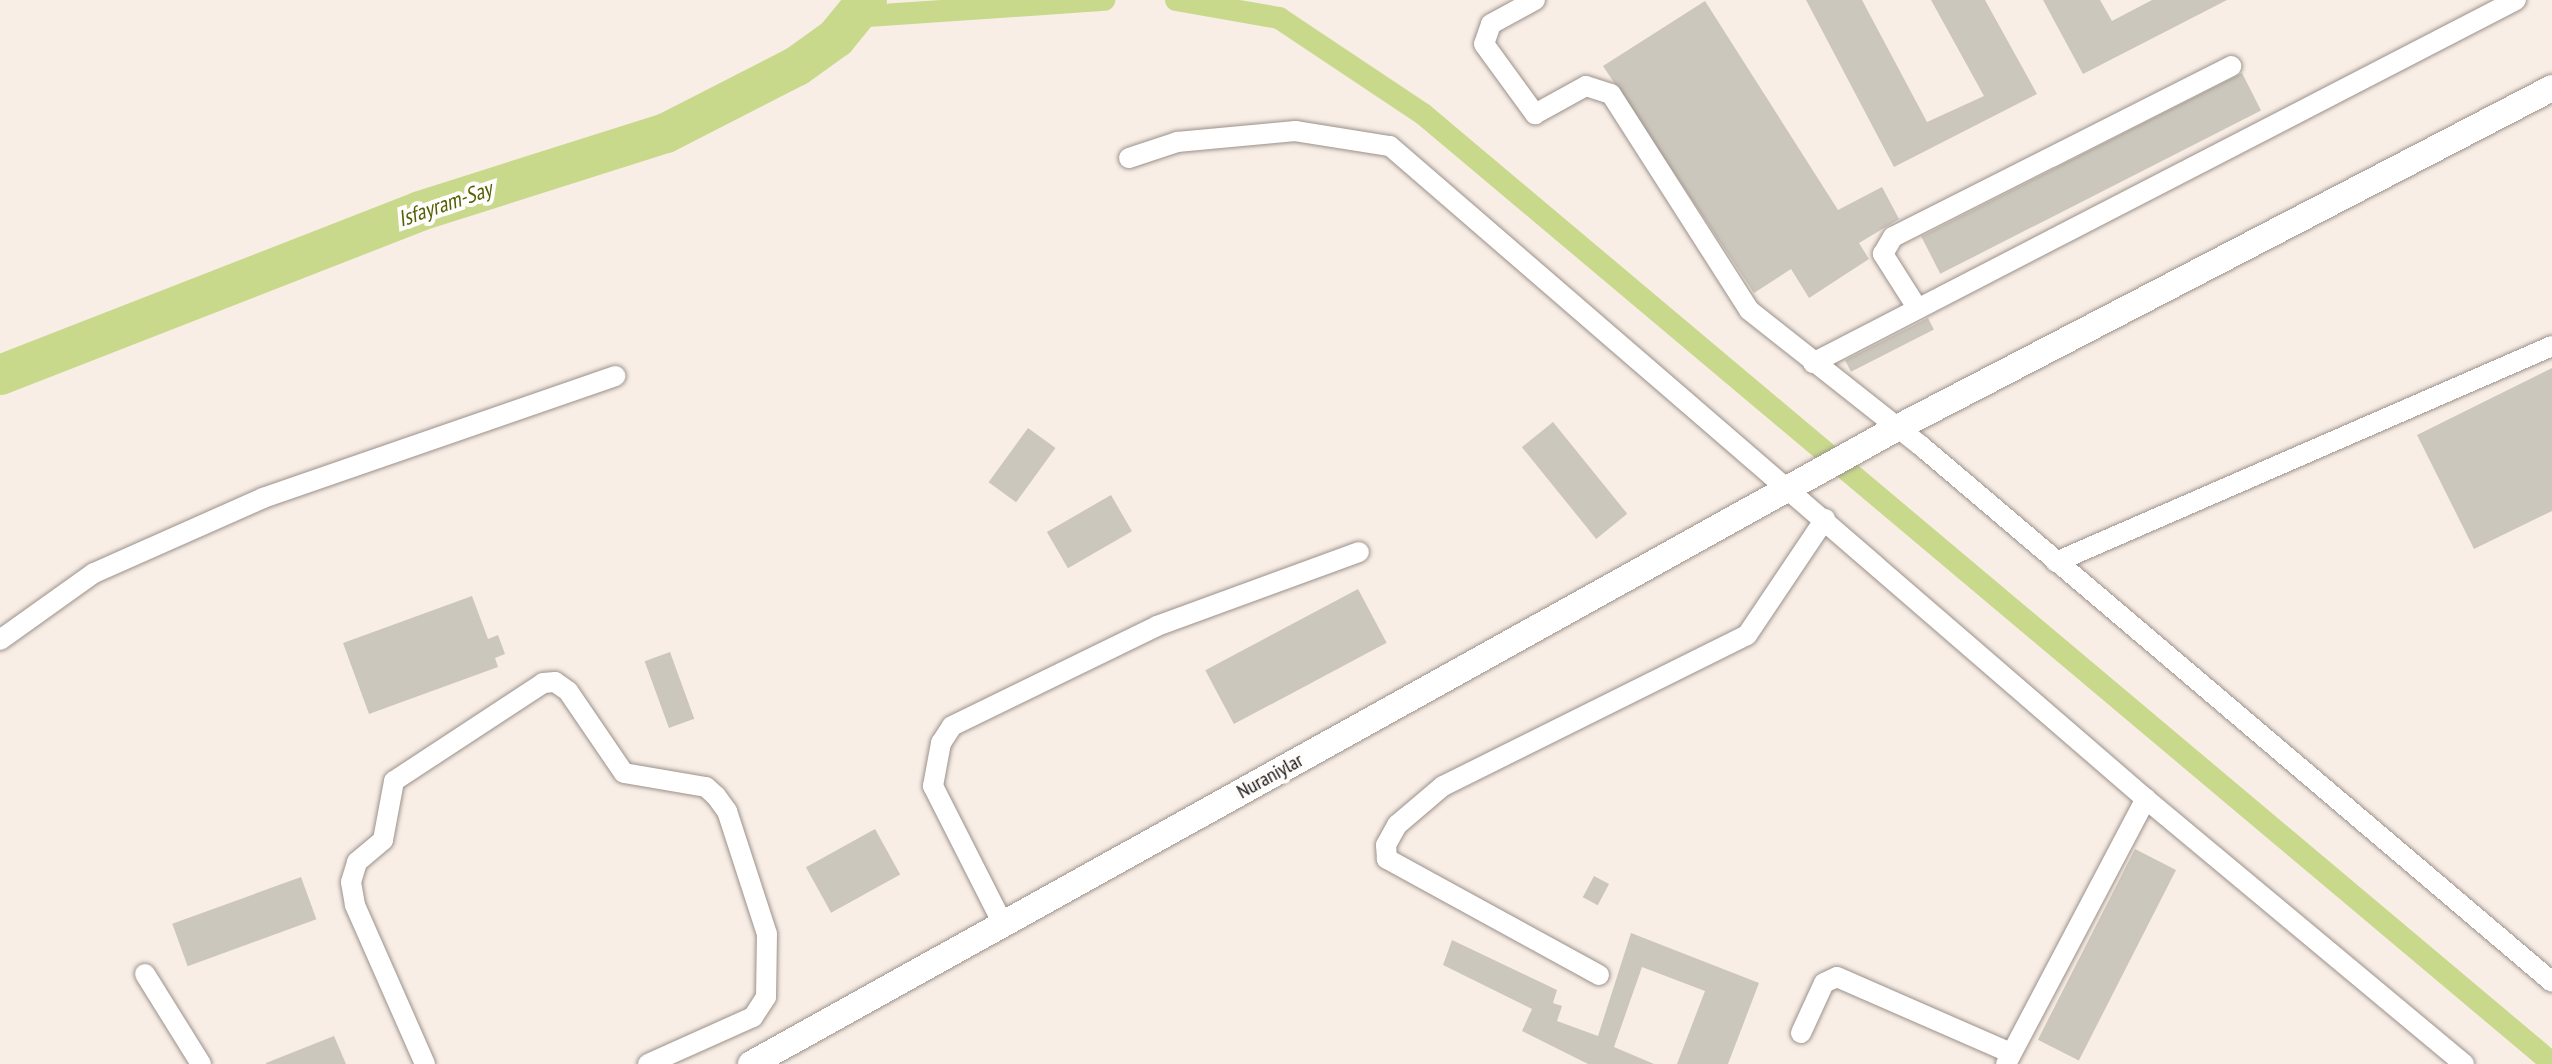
<!DOCTYPE html>
<html>
<head>
<meta charset="utf-8">
<style>
  body { margin:0 }
  #map { position:relative; width:2552px; height:1064px; overflow:hidden; background:#f8eee6; font-family:"PT Sans Narrow",sans-serif }
  div>[style] { position:absolute }
  .canal>* { height:22px; margin:-11px; padding:0 11px; transform-origin:11px; border-radius:11px; background:#c8d98c }
  .river>* { height:40px; margin:-20px; padding:0 20px; transform-origin:20px; border-radius:20px; background:#c8d98c }
  .building>* { inset:0; background:#ccc7bd; transform-origin:0 0 }
  .roads { filter:drop-shadow(0 0 2px #9b918a) drop-shadow(0 0 2px #9b918a) }
  .minor>* { height:20px; margin:-10px; padding:0 10px; transform-origin:10px; border-radius:10px; background:#fff }
  .major>* { height:26px; margin:-13px; padding:0 13px; transform-origin:13px; border-radius:13px; background:#fff }
  span { translate:-50% -50%; white-space:nowrap; text-align:center; line-height:1.15; -webkit-text-stroke:8px #fffdfb; paint-order:stroke }
  .street-label { font-size:20px; color:#161210 }
  .water-label { font-size:22px; color:#525f03; font-style:italic }
</style>
</head>
<body>
<div id="map">
  <div class="canal">
    <div style="left:1176px;top:0;width:105px;rotate:9.9deg"></div>
    <div style="left:1279px;top:18px;width:173px;rotate:33.7deg"></div>
    <div style="left:1423px;top:114px;width:1475px;rotate:40.05deg"></div>
    <div style="left:853px;top:17px;width:252px;rotate:-3.9deg"></div>
  </div>
  <div class="river">
    <div style="left:0;top:375px;width:451px;rotate:-21.3deg"></div>
    <div style="left:420px;top:211px;width:258px;rotate:-17.6deg"></div>
    <div style="left:666px;top:133px;width:147px;rotate:-27.1deg"></div>
    <div style="left:797px;top:66px;width:48px;rotate:-35.7deg"></div>
    <div style="left:836px;top:38px;width:49px;rotate:-50.8deg"></div>
  </div>
  <div class="building">
    <div style="clip-path:polygon(1806px 0,1862px 0,1927px 122px,1984px 96px,1931px 0,1985px 0,2037px 94px,1894px 167px)"></div>
    <div style="clip-path:polygon(2043px 0,2100px 0,2112px 21px,2152px 0,2227px 0,2083px 74px)"></div>
    <div style="clip-path:polygon(1705px 1px,1838px 210px,1882px 187px,1899px 219px,1859px 243px,1869px 259px,1809px 298px,1791px 269px,1754px 293px,1603px 66px)"></div>
    <div style="left:2242px;top:73px;width:42px;height:360px;rotate:63deg"></div>
    <div style="left:1928px;top:318px;width:13px;height:93px;rotate:63deg"></div>
    <div style="clip-path:polygon(2552px 368px,2552px 511px,2474px 549px,2417px 435px)"></div>
    <div style="left:1553px;top:422px;width:118px;height:40px;rotate:51deg"></div>
    <div style="left:1028px;top:428px;width:34px;height:67px;rotate:36deg"></div>
    <div style="left:1111px;top:495px;width:42px;height:74px;rotate:60deg"></div>
    <div style="left:1358px;top:589px;width:61px;height:173px;rotate:62deg"></div>
    <div style="clip-path:polygon(472px 596px,488px 639px,498px 635px,505px 654px,495px 658px,498px 667px,369px 714px,343px 643px)"></div>
    <div style="left:670px;top:652px;width:71px;height:27px;rotate:70deg"></div>
    <div style="left:875px;top:829px;width:52px;height:79px;rotate:61deg"></div>
    <div style="left:2135px;top:849px;width:46px;height:214px;rotate:27deg"></div>
    <div style="left:1594px;top:876px;width:17px;height:24px;rotate:28deg"></div>
    <div style="left:301px;top:877px;width:45px;height:137px;rotate:70deg"></div>
    <div style="clip-path:polygon(1631px 933px,1759px 983px,1728px 1064px,1677px 1064px,1705px 991px,1642px 967px,1614px 1047px,1654px 1064px,1588px 1064px,1522px 1031px,1532px 1009px,1443px 965px,1452px 940px,1557px 990px,1553px 1003px,1562px 1006px,1557px 1021px,1598px 1036px)"></div>
    <div style="clip-path:polygon(334px 1036px,346px 1064px,266px 1064px,266px 1063px)"></div>
  </div>
  <div class="roads">
    <div class="minor">
      <div style="left:1535px;top:0;width:50px;rotate:151.4deg"></div>
      <div style="left:1491px;top:24px;width:21px;rotate:109deg"></div>
      <div style="left:1484px;top:44px;width:87px;rotate:53.9deg"></div>
      <div style="left:1535px;top:114px;width:58px;rotate:-28.8deg"></div>
      <div style="left:1586px;top:86px;width:26px;rotate:18deg"></div>
      <div style="left:1611px;top:94px;width:256px;rotate:57.4deg"></div>
      <div style="left:1749px;top:310px;width:218px;rotate:38.3deg"></div>
      <div style="left:1920px;top:445px;width:829px;rotate:40.35deg"></div>
      <div style="left:1129px;top:158px;width:51px;rotate:-18.4deg"></div>
      <div style="left:1177px;top:142px;width:119px;rotate:-5.3deg"></div>
      <div style="left:1295px;top:131px;width:96px;rotate:9deg"></div>
      <div style="left:1390px;top:146px;width:999px;rotate:40.82deg"></div>
      <div style="left:2146px;top:799px;width:414px;rotate:39.8deg"></div>
      <div style="left:1916px;top:306px;width:62px;rotate:-122.4deg"></div>
      <div style="left:1883px;top:254px;width:20px;rotate:-60deg"></div>
      <div style="left:1893px;top:237px;width:379px;rotate:-26.8deg"></div>
      <div style="left:1813px;top:363px;width:791px;rotate:-27.31deg"></div>
      <div style="left:2056px;top:562px;width:541px;rotate:-23.53deg"></div>
      <div style="left:0;top:640px;width:115px;rotate:-35.5deg"></div>
      <div style="left:94px;top:573px;width:185px;rotate:-23.9deg"></div>
      <div style="left:263px;top:498px;width:373px;rotate:-19.1deg"></div>
      <div style="left:1003px;top:924px;width:155px;rotate:-116.9deg"></div>
      <div style="left:933px;top:786px;width:44px;rotate:-79.5deg"></div>
      <div style="left:941px;top:743px;width:20px;rotate:-57deg"></div>
      <div style="left:952px;top:726px;width:228px;rotate:-26deg"></div>
      <div style="left:1157px;top:626px;width:215px;rotate:-20.1deg"></div>
      <div style="left:145px;top:974px;width:106px;rotate:58.1deg"></div>
      <div style="left:1599px;top:975px;width:242px;rotate:-151.3deg"></div>
      <div style="left:1387px;top:859px;width:14px;rotate:-94deg"></div>
      <div style="left:1386px;top:845px;width:23px;rotate:-61deg"></div>
      <div style="left:1397px;top:825px;width:60px;rotate:-40.3deg"></div>
      <div style="left:1443px;top:786px;width:339px;rotate:-26.4deg"></div>
      <div style="left:1747px;top:635px;width:140px;rotate:-56.1deg"></div>
      <div style="left:1801px;top:1033px;width:55px;rotate:-65.3deg"></div>
      <div style="left:1824px;top:983px;width:14px;rotate:-25deg"></div>
      <div style="left:1837px;top:977px;width:190px;rotate:23.6deg"></div>
      <div style="left:425px;top:1064px;width:174px;rotate:-113.8deg"></div>
      <div style="left:355px;top:905px;width:23px;rotate:-100deg"></div>
      <div style="left:351px;top:882px;width:21px;rotate:-73deg"></div>
      <div style="left:357px;top:862px;width:34px;rotate:-40deg"></div>
      <div style="left:383px;top:840px;width:60px;rotate:-79.4deg"></div>
      <div style="left:394px;top:781px;width:178px;rotate:-33.3deg"></div>
      <div style="left:543px;top:683px;width:12px;rotate:-5deg"></div>
      <div style="left:555px;top:682px;width:16px;rotate:35deg"></div>
      <div style="left:568px;top:691px;width:99px;rotate:55.7deg"></div>
      <div style="left:624px;top:773px;width:83px;rotate:9.7deg"></div>
      <div style="left:706px;top:787px;width:13px;rotate:42deg"></div>
      <div style="left:716px;top:796px;width:19px;rotate:54deg"></div>
      <div style="left:727px;top:811px;width:129px;rotate:72deg"></div>
      <div style="left:767px;top:934px;width:63px;rotate:90.9deg"></div>
      <div style="left:766px;top:997px;width:24px;rotate:123deg"></div>
      <div style="left:753px;top:1017px;width:115px;rotate:155.9deg"></div>
      <div style="left:2006px;top:1064px;width:300px;rotate:-62.2deg"></div>
    </div>
    <div class="major">
      <div style="left:751px;top:1064px;width:1311px;rotate:-29.03deg"></div>
      <div style="left:1897px;top:428px;width:738px;rotate:-27.43deg"></div>
    </div>
  </div>
  <div class="street-label">
    <span style="left:1270px;top:776px;rotate:-29deg">Nuraniylar</span>
  </div>
  <div class="water-label">
    <span style="left:445px;top:204px;rotate:-19deg">Isfayram-Say</span>
  </div>
</div>
</body>
</html>
